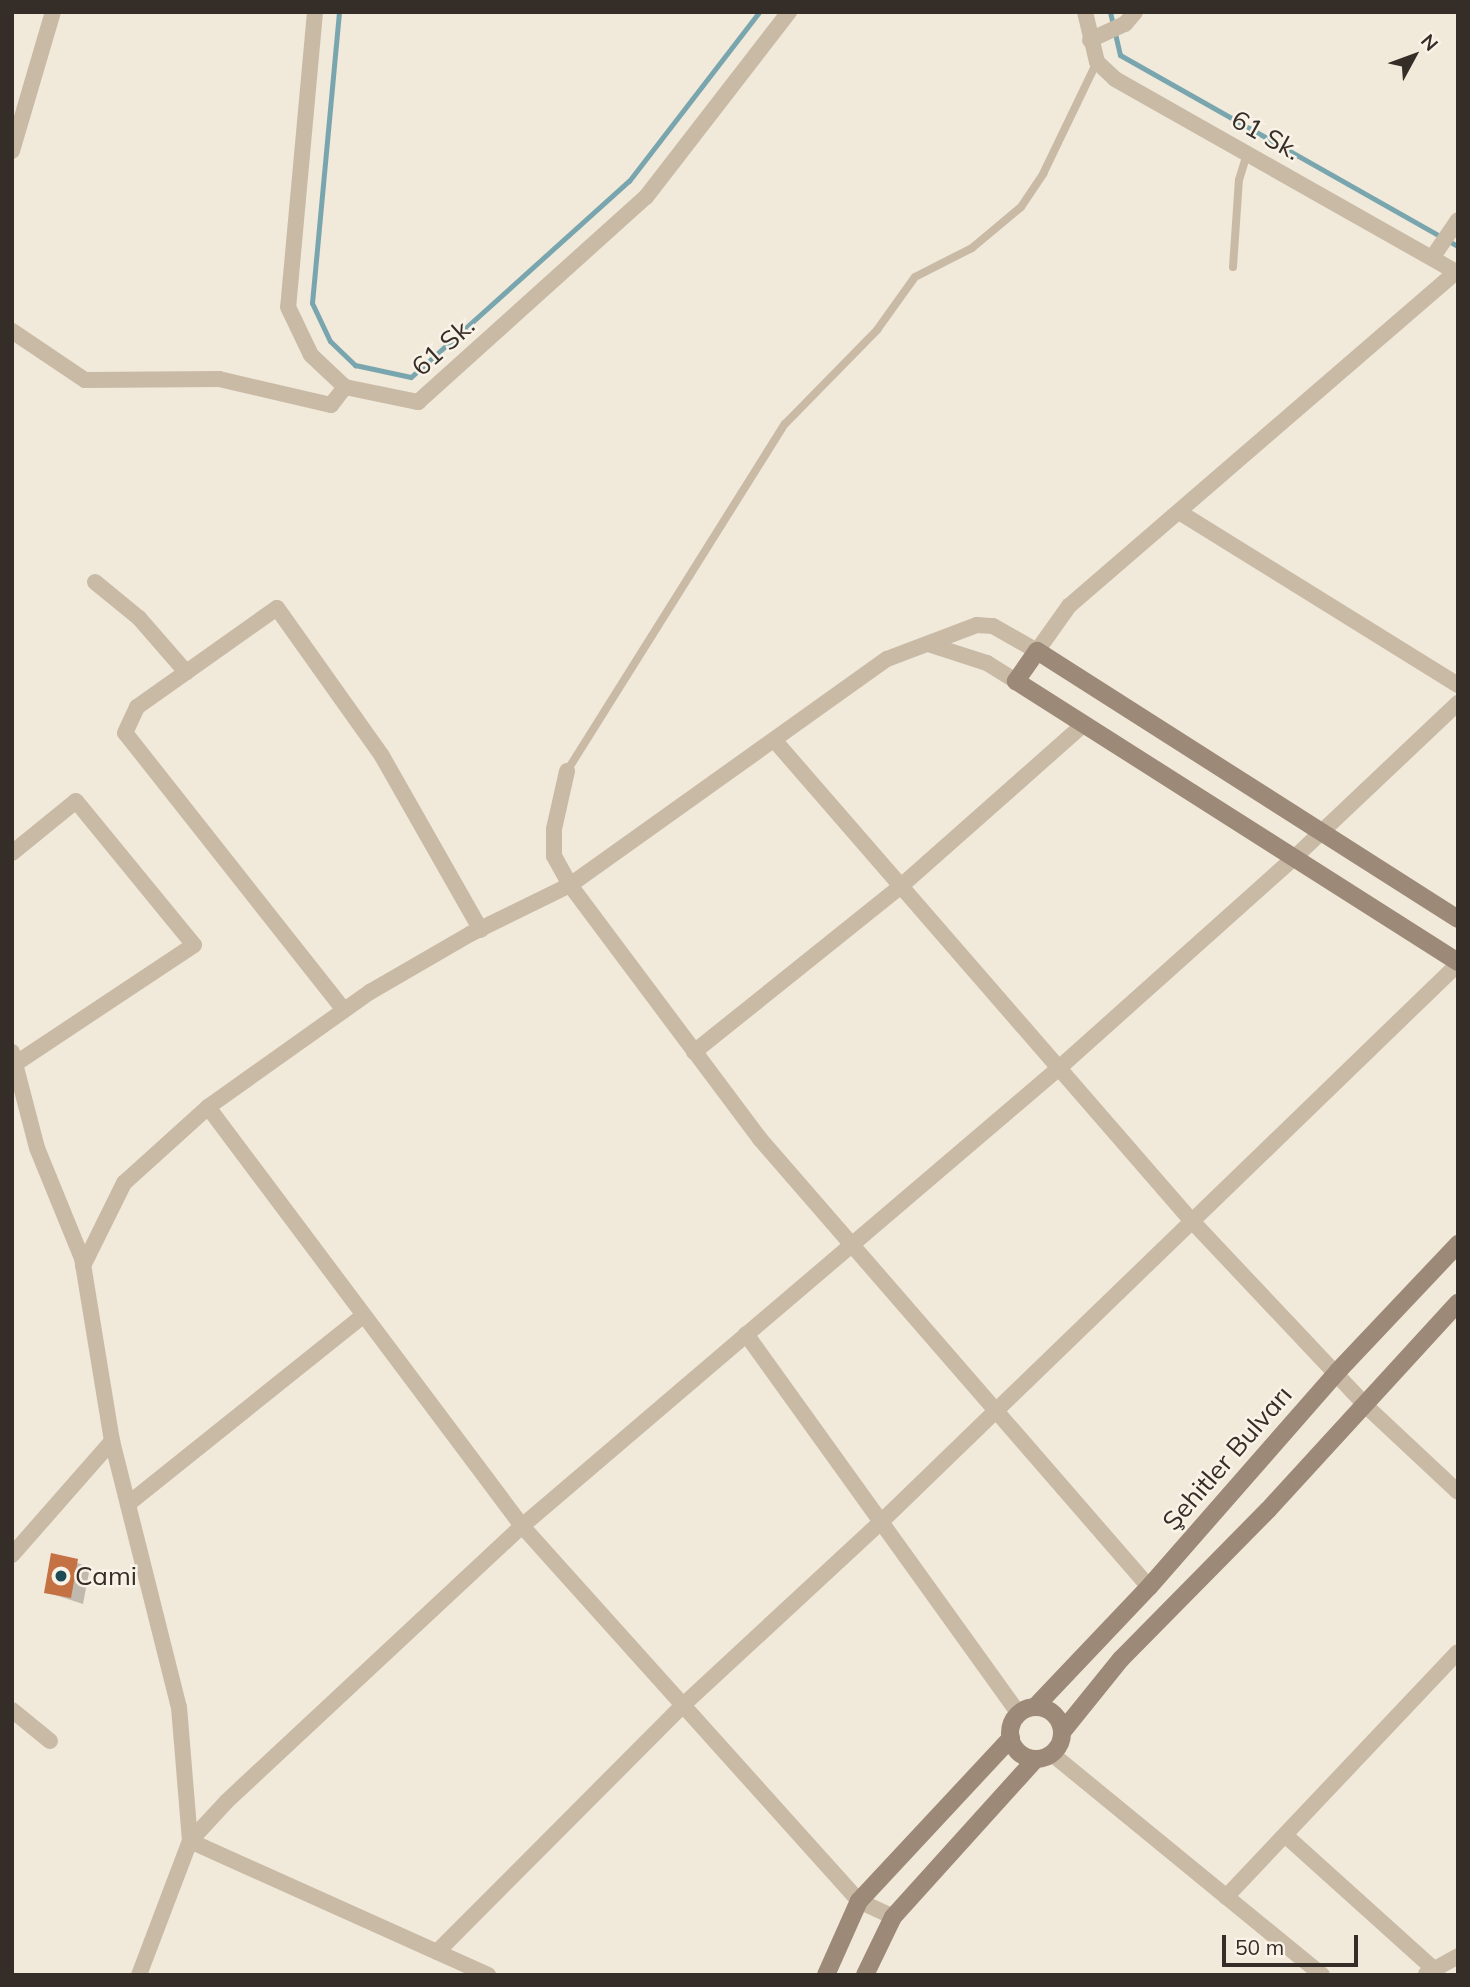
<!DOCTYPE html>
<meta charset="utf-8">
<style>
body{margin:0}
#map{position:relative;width:1470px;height:1987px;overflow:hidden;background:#f1e9da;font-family:Mulish,sans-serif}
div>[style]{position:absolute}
.shadow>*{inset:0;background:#0003}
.stream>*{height:5px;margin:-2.5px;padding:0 2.5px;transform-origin:2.5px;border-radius:2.5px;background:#79a6ae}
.building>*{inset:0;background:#c47144}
.lane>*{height:8px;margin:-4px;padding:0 4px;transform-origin:4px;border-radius:4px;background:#c9baa6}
.street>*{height:16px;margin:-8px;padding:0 8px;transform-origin:8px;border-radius:8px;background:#c9baa6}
.secondary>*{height:18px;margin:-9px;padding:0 9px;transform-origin:9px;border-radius:9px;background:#9c8977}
.secondary>.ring{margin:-9px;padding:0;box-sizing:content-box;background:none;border:18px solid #9c8977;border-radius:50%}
.dots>*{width:19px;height:19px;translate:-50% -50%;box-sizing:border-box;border:4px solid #f9f2e6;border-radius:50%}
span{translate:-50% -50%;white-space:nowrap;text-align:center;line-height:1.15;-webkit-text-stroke:5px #f9f2e6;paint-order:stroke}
.street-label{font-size:26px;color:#352d27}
.poi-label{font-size:26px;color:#352d27}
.left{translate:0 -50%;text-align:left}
.frame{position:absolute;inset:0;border:14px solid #352d27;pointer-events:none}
.north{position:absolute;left:1379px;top:21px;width:70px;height:70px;-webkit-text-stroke:5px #f9f2e6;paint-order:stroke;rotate:49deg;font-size:19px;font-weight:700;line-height:28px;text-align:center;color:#352d27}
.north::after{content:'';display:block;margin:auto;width:24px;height:32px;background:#352d27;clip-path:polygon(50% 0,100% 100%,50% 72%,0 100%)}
.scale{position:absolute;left:1222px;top:1935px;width:136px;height:32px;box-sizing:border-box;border:4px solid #352d27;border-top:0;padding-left:9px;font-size:21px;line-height:24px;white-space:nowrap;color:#352d27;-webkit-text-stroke:5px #f9f2e6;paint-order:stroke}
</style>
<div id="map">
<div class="shadow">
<i style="clip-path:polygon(52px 1555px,90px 1567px,83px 1604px,46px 1592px)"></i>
</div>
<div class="stream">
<i style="left:339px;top:12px;width:292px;rotate:95.3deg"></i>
<i style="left:312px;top:303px;width:42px;rotate:64.7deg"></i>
<i style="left:330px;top:341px;width:35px;rotate:44deg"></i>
<i style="left:355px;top:365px;width:57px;rotate:12.1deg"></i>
<i style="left:411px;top:377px;width:293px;rotate:-42deg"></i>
<i style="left:629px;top:181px;width:213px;rotate:-52.4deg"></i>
<i style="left:1110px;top:12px;width:44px;rotate:76.9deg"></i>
<i style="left:1120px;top:55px;width:388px;rotate:29.5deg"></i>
</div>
<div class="building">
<i style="clip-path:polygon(51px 1553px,78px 1559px,71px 1598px,44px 1593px)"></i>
</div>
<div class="lane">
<i style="left:1233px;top:267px;width:87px;rotate:-86.1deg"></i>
<i style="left:1239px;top:180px;width:28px;rotate:-73deg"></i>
<i style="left:567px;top:771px;width:410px;rotate:-57.9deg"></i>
<i style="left:785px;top:424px;width:132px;rotate:-45.6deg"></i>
<i style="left:877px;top:330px;width:65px;rotate:-54.4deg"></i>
<i style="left:915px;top:277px;width:64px;rotate:-27deg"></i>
<i style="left:972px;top:248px;width:64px;rotate:-39.9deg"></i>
<i style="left:1021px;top:207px;width:40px;rotate:-56deg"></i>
<i style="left:1043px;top:174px;width:124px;rotate:-64.3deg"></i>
</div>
<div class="street">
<i style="left:315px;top:12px;width:296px;rotate:95.2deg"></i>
<i style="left:288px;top:307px;width:53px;rotate:64.4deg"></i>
<i style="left:311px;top:355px;width:47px;rotate:43.3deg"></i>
<i style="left:345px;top:387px;width:75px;rotate:11.6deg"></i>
<i style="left:418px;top:402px;width:307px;rotate:-42deg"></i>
<i style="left:646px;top:197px;width:234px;rotate:-52.3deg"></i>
<i style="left:1085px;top:12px;width:51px;rotate:76.5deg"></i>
<i style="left:1097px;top:62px;width:25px;rotate:43deg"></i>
<i style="left:1115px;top:79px;width:394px;rotate:29.5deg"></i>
<i style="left:1090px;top:40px;width:38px;rotate:-25deg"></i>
<i style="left:1125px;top:24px;width:16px;rotate:-50deg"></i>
<i style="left:12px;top:151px;width:145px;rotate:-73.6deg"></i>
<i style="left:1432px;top:258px;width:46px;rotate:-55.6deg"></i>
<i style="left:12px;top:331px;width:88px;rotate:33.9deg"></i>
<i style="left:85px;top:380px;width:134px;rotate:-0.4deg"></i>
<i style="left:219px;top:379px;width:115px;rotate:13.1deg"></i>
<i style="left:331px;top:405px;width:23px;rotate:-52deg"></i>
<i style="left:1179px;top:512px;width:328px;rotate:31.8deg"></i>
<i style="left:95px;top:582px;width:57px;rotate:39.3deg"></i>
<i style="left:139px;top:618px;width:72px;rotate:49deg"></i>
<i style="left:931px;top:645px;width:59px;rotate:17.8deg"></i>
<i style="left:987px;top:663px;width:34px;rotate:32deg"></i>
<i style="left:775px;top:741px;width:633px;rotate:49.04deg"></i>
<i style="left:1190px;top:1219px;width:255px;rotate:46.7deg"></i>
<i style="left:1365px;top:1405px;width:127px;rotate:43.1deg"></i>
<i style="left:567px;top:771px;width:59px;rotate:102.6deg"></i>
<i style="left:554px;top:829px;width:27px;rotate:90deg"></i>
<i style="left:554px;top:856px;width:33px;rotate:61deg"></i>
<i style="left:570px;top:885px;width:317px;rotate:53.2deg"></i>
<i style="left:760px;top:1139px;width:593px;rotate:49.03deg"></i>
<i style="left:12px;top:853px;width:82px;rotate:-39.1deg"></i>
<i style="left:76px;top:801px;width:186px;rotate:50.7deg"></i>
<i style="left:194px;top:945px;width:215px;rotate:146.4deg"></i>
<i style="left:344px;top:1010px;width:353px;rotate:-128.3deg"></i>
<i style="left:125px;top:733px;width:29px;rotate:-65deg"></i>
<i style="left:137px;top:707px;width:171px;rotate:-35.3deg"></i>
<i style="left:277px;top:608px;width:181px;rotate:54.6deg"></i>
<i style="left:382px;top:756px;width:200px;rotate:60.4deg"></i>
<i style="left:12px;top:1052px;width:99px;rotate:75.4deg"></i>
<i style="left:37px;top:1148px;width:119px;rotate:67.8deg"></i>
<i style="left:82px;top:1258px;width:185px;rotate:80.7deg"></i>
<i style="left:112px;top:1441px;width:274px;rotate:75.9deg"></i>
<i style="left:179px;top:1707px;width:134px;rotate:85.3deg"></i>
<i style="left:694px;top:1052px;width:265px;rotate:-38.7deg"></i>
<i style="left:901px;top:886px;width:244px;rotate:-41.5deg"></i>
<i style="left:208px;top:1107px;width:524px;rotate:53.15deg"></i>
<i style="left:522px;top:1526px;width:504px;rotate:48.06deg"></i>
<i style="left:859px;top:1901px;width:38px;rotate:25deg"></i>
<i style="left:83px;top:1266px;width:93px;rotate:-63.7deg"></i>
<i style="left:124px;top:1183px;width:113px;rotate:-42.1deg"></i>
<i style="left:208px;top:1107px;width:199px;rotate:-35.4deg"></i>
<i style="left:370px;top:992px;width:116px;rotate:-30.1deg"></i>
<i style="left:470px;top:934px;width:111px;rotate:-26.1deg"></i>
<i style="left:570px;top:885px;width:389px;rotate:-35.5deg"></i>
<i style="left:887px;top:659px;width:96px;rotate:-20.7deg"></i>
<i style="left:977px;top:625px;width:16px;rotate:4deg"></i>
<i style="left:993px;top:626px;width:51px;rotate:29.6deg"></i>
<i style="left:1037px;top:651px;width:55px;rotate:-54.6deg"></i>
<i style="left:1069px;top:606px;width:511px;rotate:-40.8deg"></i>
<i style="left:746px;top:1334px;width:468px;rotate:54.3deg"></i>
<i style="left:128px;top:1504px;width:302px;rotate:-38.7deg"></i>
<i style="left:12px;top:1555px;width:152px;rotate:-48.7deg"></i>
<i style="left:12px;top:1710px;width:49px;rotate:39.2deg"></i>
<i style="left:1052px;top:1754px;width:349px;rotate:39.3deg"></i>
<i style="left:1285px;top:1835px;width:200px;rotate:42deg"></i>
<i style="left:190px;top:1841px;width:327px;rotate:24.2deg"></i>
<i style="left:1226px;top:1897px;width:337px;rotate:-46.6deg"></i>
<i style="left:437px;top:1952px;width:346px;rotate:-45.1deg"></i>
<i style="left:681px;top:1707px;width:274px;rotate:-42.8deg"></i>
<i style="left:882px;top:1521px;width:801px;rotate:-44.04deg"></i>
<i style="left:1426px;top:1974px;width:37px;rotate:-29deg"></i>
<i style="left:139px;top:1975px;width:143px;rotate:-69.2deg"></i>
<i style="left:190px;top:1841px;width:54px;rotate:-47.2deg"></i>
<i style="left:227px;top:1801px;width:403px;rotate:-43deg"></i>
<i style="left:522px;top:1526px;width:706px;rotate:-40.46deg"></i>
<i style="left:1059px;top:1068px;width:315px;rotate:-41.8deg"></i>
<i style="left:1294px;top:858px;width:226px;rotate:-43.4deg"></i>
</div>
<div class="secondary">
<i style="left:1458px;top:919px;width:499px;rotate:-147.5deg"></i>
<i style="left:1037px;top:651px;width:37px;rotate:125deg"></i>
<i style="left:1016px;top:681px;width:524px;rotate:32.45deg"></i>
<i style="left:1035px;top:1707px;width:166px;rotate:-46.5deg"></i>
<i style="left:1149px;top:1587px;width:287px;rotate:-48.8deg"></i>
<i style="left:1338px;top:1371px;width:175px;rotate:-46.6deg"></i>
<i class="ring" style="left:1010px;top:1707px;width:34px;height:34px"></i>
<i style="left:1062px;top:1732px;width:94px;rotate:-51.1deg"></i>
<i style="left:1121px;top:1659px;width:209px;rotate:-45.4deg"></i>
<i style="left:1268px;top:1510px;width:281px;rotate:-47.5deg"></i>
<i style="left:826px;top:1975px;width:81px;rotate:-66deg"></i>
<i style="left:859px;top:1901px;width:223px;rotate:-47deg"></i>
<i style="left:865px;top:1975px;width:64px;rotate:-64.2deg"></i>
<i style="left:893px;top:1917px;width:213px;rotate:-47.9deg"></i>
</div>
<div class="dots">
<i style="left:61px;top:1576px;background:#1d4c56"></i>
</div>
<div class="street-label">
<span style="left:1266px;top:135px;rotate:29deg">61 Sk.</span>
<span style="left:443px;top:346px;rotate:-42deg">61 Sk.</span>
<span style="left:1227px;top:1458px;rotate:-49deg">Şehitler Bulvarı</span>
</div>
<div class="poi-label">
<span class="left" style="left:75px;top:1576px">Cami</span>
</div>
<div class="frame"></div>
<div class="north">N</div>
<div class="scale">50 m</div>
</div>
